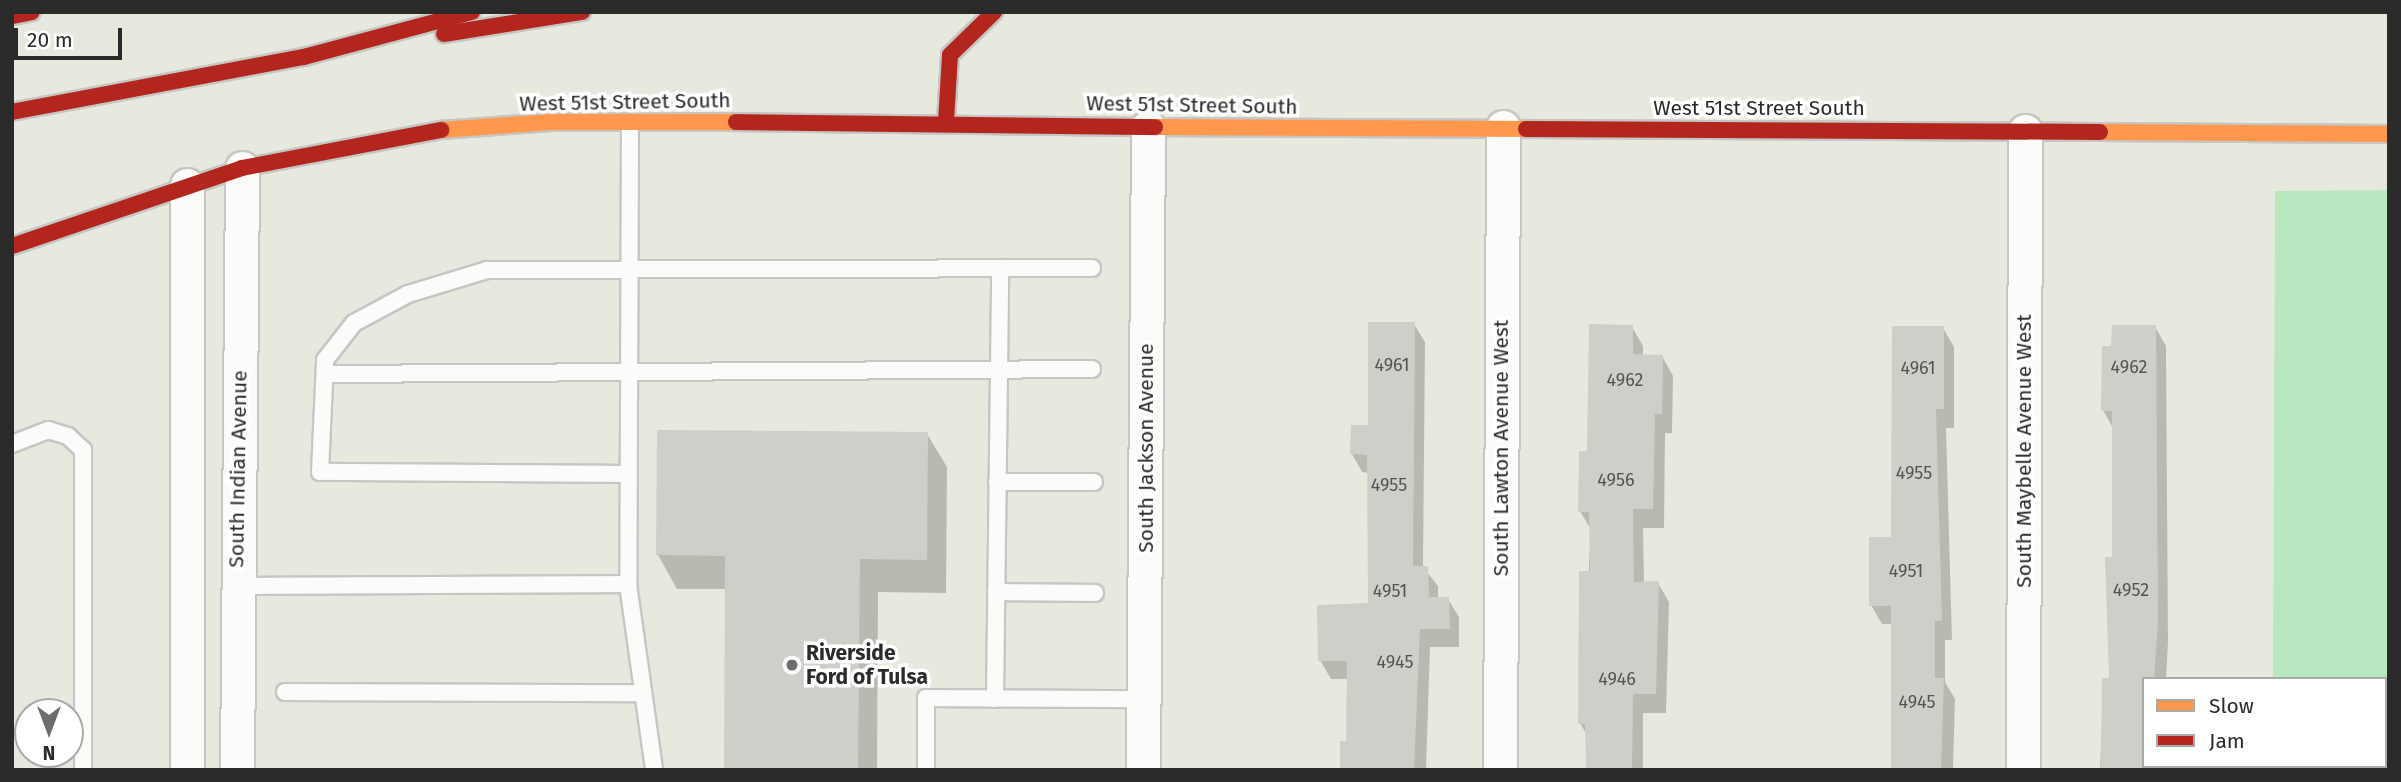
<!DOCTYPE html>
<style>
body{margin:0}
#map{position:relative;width:2401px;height:782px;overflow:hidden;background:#e7e9df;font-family:"Fira Sans",sans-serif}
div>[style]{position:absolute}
.green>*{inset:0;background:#b9e8c0}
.shadow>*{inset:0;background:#0003}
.building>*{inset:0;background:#cdcfc8}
.roads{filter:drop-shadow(2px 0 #c6c6c5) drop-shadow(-2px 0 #c6c6c5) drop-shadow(0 2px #c6c6c5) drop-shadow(0 -2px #c6c6c5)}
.lane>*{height:16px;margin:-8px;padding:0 8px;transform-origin:8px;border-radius:8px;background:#fbfcfa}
.street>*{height:33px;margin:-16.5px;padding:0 16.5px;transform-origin:16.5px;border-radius:16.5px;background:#fbfcfa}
.slow>*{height:16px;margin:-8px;padding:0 8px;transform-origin:8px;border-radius:8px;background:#ff974d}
.jam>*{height:16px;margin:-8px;padding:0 8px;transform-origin:8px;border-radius:8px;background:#b3261e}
.dots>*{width:19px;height:19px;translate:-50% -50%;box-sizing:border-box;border:4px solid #fff;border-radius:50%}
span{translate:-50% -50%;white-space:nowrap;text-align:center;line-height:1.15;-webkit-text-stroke:7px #fff;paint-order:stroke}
.number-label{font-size:18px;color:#545553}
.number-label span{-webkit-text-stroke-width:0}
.street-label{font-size:21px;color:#2a2a2a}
.poi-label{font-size:21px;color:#2a2a2a;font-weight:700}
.left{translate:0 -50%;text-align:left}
.frame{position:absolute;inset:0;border:14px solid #2a2a2a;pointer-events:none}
.legend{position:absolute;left:2142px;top:677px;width:245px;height:91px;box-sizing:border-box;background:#fff;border:2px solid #aaa;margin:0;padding:9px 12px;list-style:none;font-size:21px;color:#2a2a2a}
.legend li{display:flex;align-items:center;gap:14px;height:35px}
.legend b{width:35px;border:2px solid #aaa}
.north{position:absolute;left:14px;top:698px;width:70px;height:70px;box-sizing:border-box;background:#fff;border:2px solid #aaa;border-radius:50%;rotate:180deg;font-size:19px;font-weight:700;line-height:28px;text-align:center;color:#2a2a2a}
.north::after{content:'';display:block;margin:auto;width:24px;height:32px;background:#6c6d69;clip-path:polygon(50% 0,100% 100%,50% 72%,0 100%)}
.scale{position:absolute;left:14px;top:28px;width:108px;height:32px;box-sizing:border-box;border:4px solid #2a2a2a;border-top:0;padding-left:9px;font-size:21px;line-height:24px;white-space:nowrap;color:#2a2a2a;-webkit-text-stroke:5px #fff;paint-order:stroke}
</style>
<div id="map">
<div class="green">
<i style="clip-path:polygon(2389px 190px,2389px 770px,2272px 770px,2385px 766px,2385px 679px,2273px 679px,2275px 191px)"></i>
</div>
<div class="shadow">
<i style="clip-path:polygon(1414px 324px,1425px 342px,1423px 567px,1438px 586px,1438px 599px,1448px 599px,1459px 617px,1459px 647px,1430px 647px,1426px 770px,1342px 770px,1348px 743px,1349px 679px,1331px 679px,1320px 660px,1370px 605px,1369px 473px,1362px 472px,1352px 454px,1370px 427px)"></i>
<i style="clip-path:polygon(1632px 327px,1643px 346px,1643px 356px,1662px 356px,1673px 376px,1672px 433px,1665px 433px,1664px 528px,1643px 528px,1644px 584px,1658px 583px,1669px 602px,1666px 713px,1643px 713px,1643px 770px,1587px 770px,1587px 735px,1580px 723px,1591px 530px,1580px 511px,1589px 453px)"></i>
<i style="clip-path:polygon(2155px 327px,2166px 346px,2168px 642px,2166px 679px,2144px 679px,2144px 766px,2162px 770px,2100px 770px,2104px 680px,2111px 680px,2114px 559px,2114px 430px,2103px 410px,2113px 348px)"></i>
<i style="clip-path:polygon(1943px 328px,1954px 347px,1954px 428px,1946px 428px,1952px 640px,1945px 640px,1945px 682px,1955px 699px,1953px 770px,1893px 770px,1893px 624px,1882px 624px,1871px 605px,1893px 539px)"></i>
<i style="clip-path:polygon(927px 434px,947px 467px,946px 593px,878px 592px,877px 770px,725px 770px,726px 589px,677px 589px,658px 555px)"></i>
</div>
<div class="building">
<i style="clip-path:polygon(1368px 322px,1415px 322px,1413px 566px,1428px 566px,1429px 597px,1449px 597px,1450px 629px,1420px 629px,1414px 770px,1340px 770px,1340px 741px,1346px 741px,1347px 661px,1318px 661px,1317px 605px,1368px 603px,1367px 455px,1350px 454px,1351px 425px,1368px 425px)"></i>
<i style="clip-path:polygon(1589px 324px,1633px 325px,1633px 354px,1663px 355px,1662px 414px,1655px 414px,1653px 509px,1633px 509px,1634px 582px,1659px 581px,1656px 694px,1633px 694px,1632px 770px,1586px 770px,1585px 724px,1578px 724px,1579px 571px,1590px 571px,1589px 512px,1578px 512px,1579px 451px,1587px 451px)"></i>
<i style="clip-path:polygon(2112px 325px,2156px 325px,2158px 622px,2154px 679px,2144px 679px,2144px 770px,2101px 770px,2102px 678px,2109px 678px,2105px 557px,2112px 557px,2112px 411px,2101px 411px,2102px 346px,2111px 346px)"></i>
<i style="clip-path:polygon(1892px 326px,1944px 326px,1944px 409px,1936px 409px,1942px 621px,1935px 621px,1935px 678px,1944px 678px,1941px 770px,1891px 770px,1891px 606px,1869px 606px,1869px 537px,1891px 537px)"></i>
<i style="clip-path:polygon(657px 430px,928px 432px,927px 560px,860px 559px,858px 770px,724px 770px,725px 556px,656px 555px)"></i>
</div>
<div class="roads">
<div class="lane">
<i style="left:630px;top:122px;width:462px;rotate:90.2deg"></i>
<i style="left:628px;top:584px;width:188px;rotate:82deg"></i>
<i style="left:325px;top:374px;width:767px;rotate:-0.37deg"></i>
<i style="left:12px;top:444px;width:39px;rotate:-21deg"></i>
<i style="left:48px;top:430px;width:21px;rotate:17deg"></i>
<i style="left:68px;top:436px;width:21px;rotate:43deg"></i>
<i style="left:83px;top:450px;width:320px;rotate:90deg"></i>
<i style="left:627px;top:474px;width:307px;rotate:-179.6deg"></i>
<i style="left:320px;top:472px;width:112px;rotate:-87.4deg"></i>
<i style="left:325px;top:360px;width:47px;rotate:-51.9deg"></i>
<i style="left:354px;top:323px;width:61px;rotate:-28.2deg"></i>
<i style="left:408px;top:294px;width:83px;rotate:-16.9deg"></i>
<i style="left:487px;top:270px;width:605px;rotate:-0.19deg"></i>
<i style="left:997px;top:482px;width:97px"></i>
<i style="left:237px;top:586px;width:391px;rotate:-0.3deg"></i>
<i style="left:996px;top:592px;width:99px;rotate:0.6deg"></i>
<i style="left:285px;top:692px;width:355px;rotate:0.2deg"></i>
<i style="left:995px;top:699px;width:431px;rotate:-89.3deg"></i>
<i style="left:926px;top:770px;width:72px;rotate:-90deg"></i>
<i style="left:926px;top:698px;width:218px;rotate:0.3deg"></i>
</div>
<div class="street">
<i style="left:187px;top:185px;width:585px;rotate:90deg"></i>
<i style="left:237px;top:770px;width:602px;rotate:-89.52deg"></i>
<i style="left:1143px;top:770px;width:643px;rotate:-89.55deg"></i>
<i style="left:1500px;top:770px;width:643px;rotate:-89.73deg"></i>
<i style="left:2023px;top:770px;width:639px;rotate:-89.82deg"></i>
</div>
<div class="slow">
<i style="left:1155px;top:127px;width:371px;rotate:0.3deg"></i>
<i style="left:441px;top:130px;width:110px;rotate:-4.2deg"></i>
<i style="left:551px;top:122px;width:185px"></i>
<i style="left:2100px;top:132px;width:289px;rotate:0.4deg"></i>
</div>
<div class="jam">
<i style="left:12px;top:16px;width:20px;rotate:-11deg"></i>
<i style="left:444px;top:34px;width:140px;rotate:-9.1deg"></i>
<i style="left:12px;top:112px;width:297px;rotate:-10.7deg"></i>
<i style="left:304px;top:57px;width:174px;rotate:-15deg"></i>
<i style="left:946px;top:121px;width:66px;rotate:-86.5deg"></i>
<i style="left:950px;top:55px;width:62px;rotate:-44.3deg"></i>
<i style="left:736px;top:122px;width:419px;rotate:0.7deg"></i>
<i style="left:1526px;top:129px;width:574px;rotate:0.3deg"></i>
<i style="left:12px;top:246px;width:243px;rotate:-18.7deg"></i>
<i style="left:242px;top:168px;width:203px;rotate:-10.8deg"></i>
</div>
</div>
<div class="dots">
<i style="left:792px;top:665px;background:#6c6d69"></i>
</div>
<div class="number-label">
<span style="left:1392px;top:365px">4961</span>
<span style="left:2129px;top:367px">4962</span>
<span style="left:1918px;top:368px">4961</span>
<span style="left:1625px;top:380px">4962</span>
<span style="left:1914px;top:473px">4955</span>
<span style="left:1616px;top:480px">4956</span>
<span style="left:1389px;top:485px">4955</span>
<span style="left:1906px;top:571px">4951</span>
<span style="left:2131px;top:590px">4952</span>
<span style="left:1390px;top:591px">4951</span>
<span style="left:1395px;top:662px">4945</span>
<span style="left:1617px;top:679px">4946</span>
<span style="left:1917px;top:702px">4945</span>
</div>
<div class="street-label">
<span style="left:625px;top:102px;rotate:-1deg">West 51st Street South</span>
<span style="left:1192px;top:105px;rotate:1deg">West 51st Street South</span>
<span style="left:1759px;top:108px">West 51st Street South</span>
<span style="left:1146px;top:448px;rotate:-90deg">South Jackson Avenue</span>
<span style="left:1501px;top:448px;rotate:-90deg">South Lawton Avenue West</span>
<span style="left:2024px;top:451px;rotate:-90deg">South Maybelle Avenue West</span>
<span style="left:238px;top:469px;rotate:-89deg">South Indian Avenue</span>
</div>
<div class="poi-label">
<span class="left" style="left:806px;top:665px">Riverside<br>Ford of Tulsa</span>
</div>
<div class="frame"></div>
<ul class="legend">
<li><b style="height:9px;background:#ff974d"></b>Slow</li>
<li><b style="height:9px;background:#b3261e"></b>Jam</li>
</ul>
<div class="north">N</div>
<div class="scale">20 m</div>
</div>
